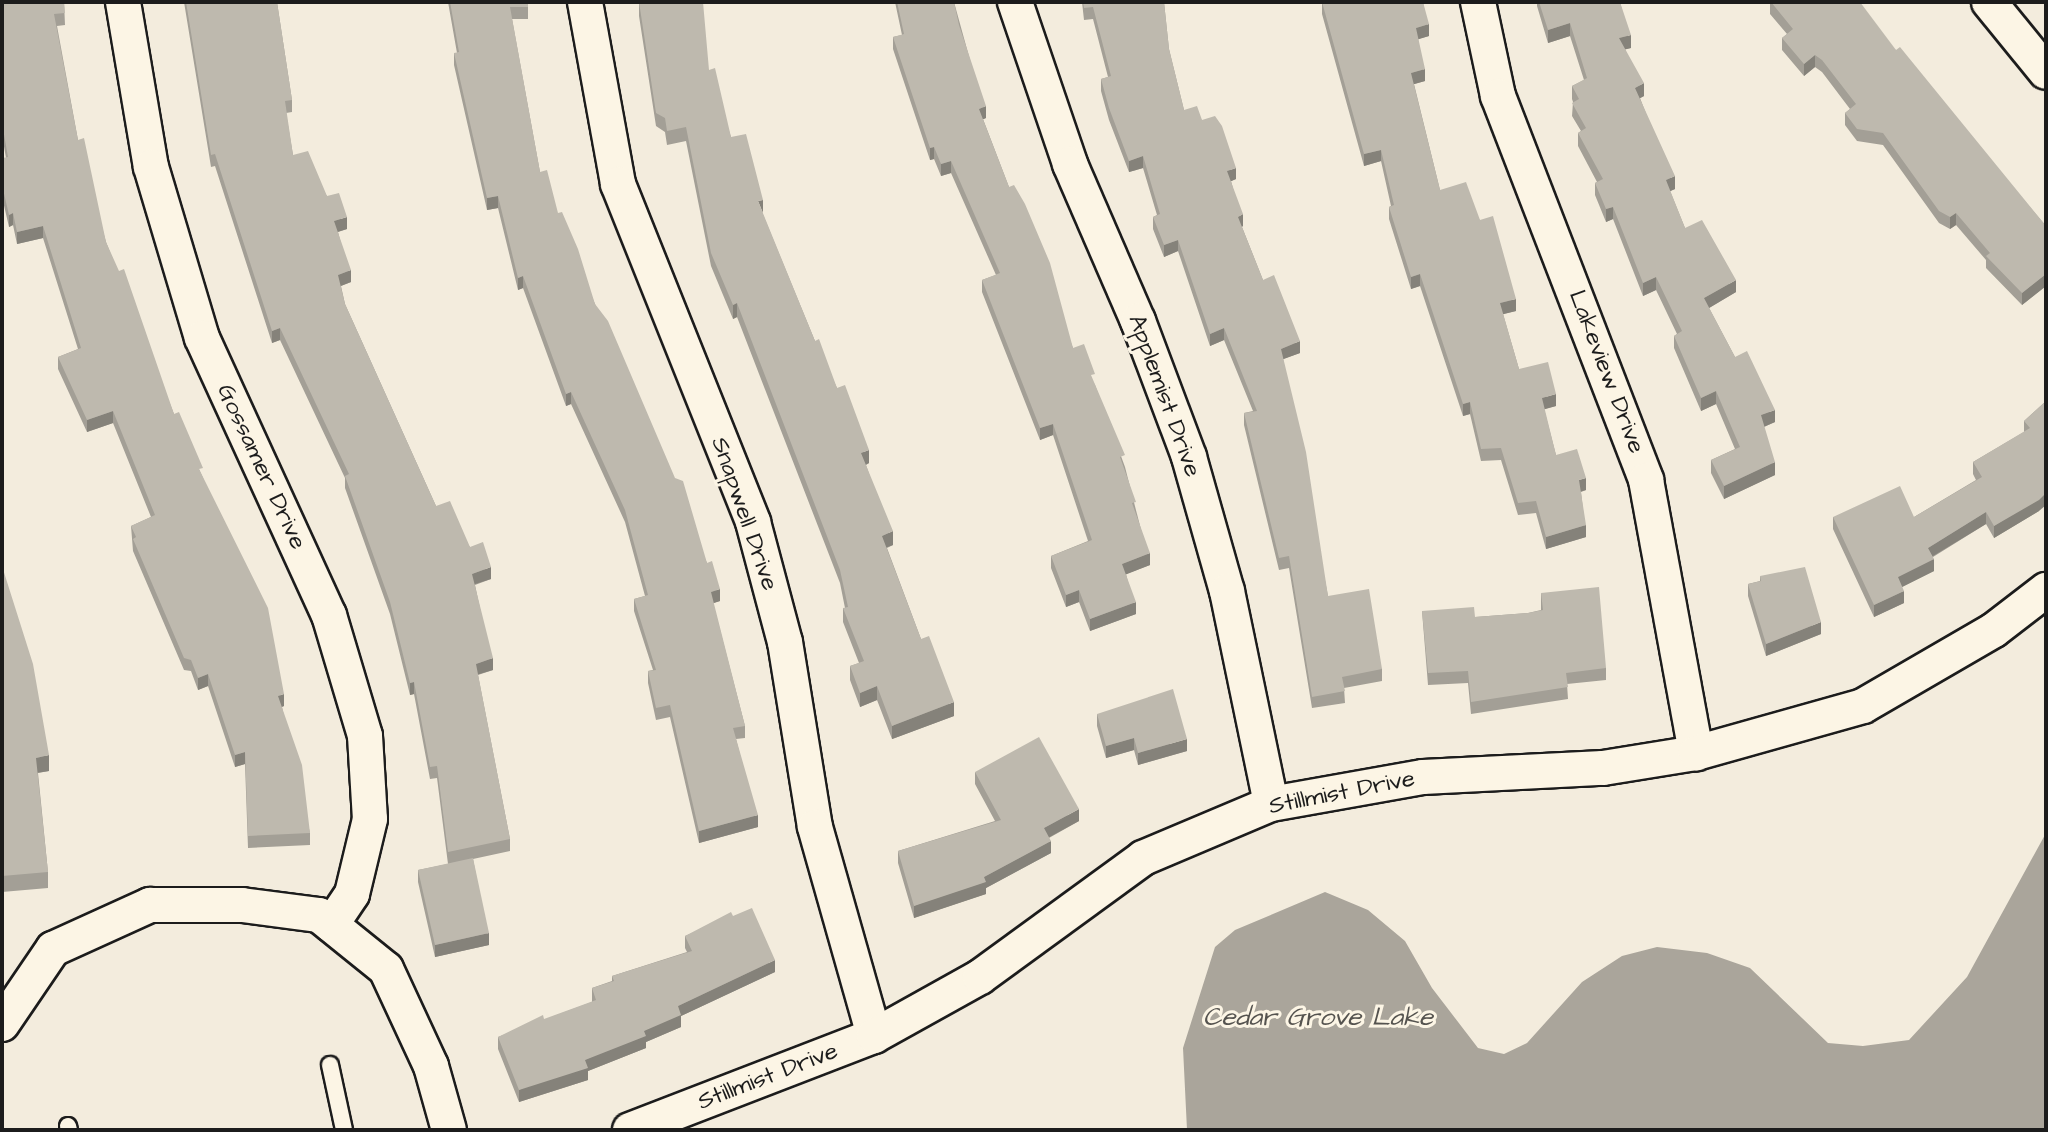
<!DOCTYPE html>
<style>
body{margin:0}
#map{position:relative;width:2048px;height:1132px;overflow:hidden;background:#f3ecdd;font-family:"Architects Daughter",sans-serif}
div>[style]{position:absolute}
.water>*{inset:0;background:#aaa59b}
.roads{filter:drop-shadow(2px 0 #1c1c1c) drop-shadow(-2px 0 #1c1c1c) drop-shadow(0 2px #1c1c1c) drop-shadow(0 -2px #1c1c1c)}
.lane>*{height:16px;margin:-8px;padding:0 8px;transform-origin:8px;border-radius:8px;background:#fcf5e5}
.street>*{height:34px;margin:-17px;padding:0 17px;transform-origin:17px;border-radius:17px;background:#fcf5e5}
.wall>*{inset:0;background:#a39f96}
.shaded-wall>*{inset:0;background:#85827a}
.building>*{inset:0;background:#beb9ae}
span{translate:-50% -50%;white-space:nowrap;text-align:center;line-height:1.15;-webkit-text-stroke:6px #fcf5e5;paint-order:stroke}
.street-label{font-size:24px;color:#1c1c1c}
.water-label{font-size:26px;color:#55534f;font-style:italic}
.frame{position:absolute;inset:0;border:4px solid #1c1c1c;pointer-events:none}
</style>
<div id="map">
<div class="water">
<i style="clip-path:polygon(2046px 833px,2046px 1130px,1187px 1130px,1183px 1048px,1215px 947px,1235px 930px,1325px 892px,1368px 910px,1405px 941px,1432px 988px,1478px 1048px,1504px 1054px,1527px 1043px,1582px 982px,1622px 956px,1657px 947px,1707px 953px,1750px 968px,1828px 1043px,1863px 1046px,1909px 1040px,1967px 977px)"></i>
</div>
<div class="roads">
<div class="lane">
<i style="left:330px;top:1065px;width:66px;rotate:77.8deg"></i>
<i style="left:68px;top:1126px;width:4px;rotate:76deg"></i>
</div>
<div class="street">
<i style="left:123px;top:2px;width:167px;rotate:80.4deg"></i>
<i style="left:151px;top:167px;width:178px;rotate:73.4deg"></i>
<i style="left:202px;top:338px;width:305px;rotate:65.4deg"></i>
<i style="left:329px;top:615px;width:126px;rotate:73.4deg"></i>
<i style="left:365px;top:736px;width:83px;rotate:86.6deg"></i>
<i style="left:370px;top:819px;width:77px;rotate:103.5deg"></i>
<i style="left:352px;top:894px;width:37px;rotate:124deg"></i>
<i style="left:585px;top:2px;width:185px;rotate:79.7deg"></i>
<i style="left:618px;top:184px;width:364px;rotate:68.2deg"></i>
<i style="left:753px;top:522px;width:124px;rotate:75.1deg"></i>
<i style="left:785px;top:642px;width:187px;rotate:80.8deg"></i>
<i style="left:815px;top:827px;width:217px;rotate:74.2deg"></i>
<i style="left:1015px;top:2px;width:171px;rotate:71.2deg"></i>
<i style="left:1070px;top:164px;width:171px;rotate:66.6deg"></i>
<i style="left:1138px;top:321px;width:145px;rotate:69.4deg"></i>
<i style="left:1189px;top:457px;width:139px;rotate:74.2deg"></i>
<i style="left:1227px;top:591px;width:217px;rotate:78.3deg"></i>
<i style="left:1478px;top:2px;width:96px;rotate:78deg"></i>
<i style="left:1498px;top:96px;width:412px;rotate:68.9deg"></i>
<i style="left:1646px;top:480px;width:278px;rotate:79.6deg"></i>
<i style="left:1989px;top:2px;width:90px;rotate:50.8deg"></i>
<i style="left:2px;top:1024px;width:91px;rotate:-55.8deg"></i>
<i style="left:53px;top:949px;width:107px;rotate:-24.4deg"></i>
<i style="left:150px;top:905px;width:92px"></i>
<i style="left:242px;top:905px;width:78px;rotate:7.4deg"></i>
<i style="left:319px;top:915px;width:86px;rotate:38.9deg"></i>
<i style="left:386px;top:969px;width:107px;rotate:65.1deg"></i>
<i style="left:431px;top:1066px;width:66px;rotate:74.3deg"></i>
<i style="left:630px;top:1130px;width:261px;rotate:-21.1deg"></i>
<i style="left:874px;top:1036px;width:121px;rotate:-29.1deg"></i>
<i style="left:980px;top:977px;width:202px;rotate:-36.1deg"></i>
<i style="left:1143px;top:858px;width:139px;rotate:-22.9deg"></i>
<i style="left:1271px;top:804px;width:154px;rotate:-10.1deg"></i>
<i style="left:1423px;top:777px;width:180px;rotate:-2.9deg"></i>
<i style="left:1603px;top:768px;width:94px;rotate:-9.2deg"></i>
<i style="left:1696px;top:753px;width:173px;rotate:-15.7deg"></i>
<i style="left:1863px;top:706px;width:151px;rotate:-30.1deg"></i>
<i style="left:1994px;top:630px;width:66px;rotate:-37.6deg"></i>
</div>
</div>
<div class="wall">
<i style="clip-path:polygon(2px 2px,64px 2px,65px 25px,57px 26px,78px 140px,106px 242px,174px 414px,203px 478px,284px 706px,282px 707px,310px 833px,310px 845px,248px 848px,245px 764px,235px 767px,208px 686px,198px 690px,191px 671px,184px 670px,133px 551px,131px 526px,151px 517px,113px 423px,87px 432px,58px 369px,58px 357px,78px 349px,43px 238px,17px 244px,13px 225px,9px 227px,2px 197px,2px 158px,6px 158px,2px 135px)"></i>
<i style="clip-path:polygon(184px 2px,277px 2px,292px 100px,292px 112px,286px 113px,293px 155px,327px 196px,347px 229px,338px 232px,351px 282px,341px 286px,345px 304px,436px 506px,470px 547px,491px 579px,475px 585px,493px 670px,478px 675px,510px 839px,510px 851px,473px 859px,489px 945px,435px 957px,418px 882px,418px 870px,448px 864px,437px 778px,430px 779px,414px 694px,410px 695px,390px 614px,345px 488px,345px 478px,280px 340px,272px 343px,215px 166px,211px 167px)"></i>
<i style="clip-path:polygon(448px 2px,528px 2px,528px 19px,512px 19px,540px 172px,595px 304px,707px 563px,720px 601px,713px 603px,745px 726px,745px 738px,736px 739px,758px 827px,699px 843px,670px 717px,656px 720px,648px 683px,648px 671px,653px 670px,634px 611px,634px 599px,645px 596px,625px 522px,571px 404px,566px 406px,523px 288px,518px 290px,498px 208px,487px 210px,454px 65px,454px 53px,457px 53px)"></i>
<i style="clip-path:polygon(639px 2px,709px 70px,731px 137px,815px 341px,837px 388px,869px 463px,866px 465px,893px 545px,887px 548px,921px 639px,954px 716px,892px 739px,877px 700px,860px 707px,850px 680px,850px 666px,859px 663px,843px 622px,843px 608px,845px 608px,840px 583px,737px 317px,733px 319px,711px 266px,686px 141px,667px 145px,665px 132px,656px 126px,639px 16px)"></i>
<i style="clip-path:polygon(895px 2px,954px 2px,986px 118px,983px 119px,1009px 187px,1073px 348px,1095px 385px,1125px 467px,1150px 565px,1126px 574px,1136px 614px,1090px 631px,1079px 602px,1066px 607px,1051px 568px,1051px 556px,1088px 541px,1053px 435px,1040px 440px,982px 292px,982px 280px,996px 275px,951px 173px,941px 176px,934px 159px,930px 160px,893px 49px,893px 37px,902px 35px)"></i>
<i style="clip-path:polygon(1082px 2px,1164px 2px,1169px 49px,1184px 110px,1202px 120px,1236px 179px,1231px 181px,1243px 226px,1242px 227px,1263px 280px,1300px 353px,1283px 359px,1328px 596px,1382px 669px,1382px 681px,1344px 688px,1345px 703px,1312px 708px,1289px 568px,1279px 570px,1244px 425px,1244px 413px,1253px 411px,1224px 340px,1210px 346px,1178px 251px,1164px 257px,1153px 229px,1153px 217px,1157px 215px,1143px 168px,1129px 172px,1109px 120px,1101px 91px,1101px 79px,1108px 77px,1093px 19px,1084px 20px)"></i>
<i style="clip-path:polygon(1322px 2px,1423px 2px,1429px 36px,1418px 39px,1425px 81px,1414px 84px,1440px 190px,1480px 220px,1516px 311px,1503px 314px,1519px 369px,1556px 406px,1544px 409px,1556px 455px,1586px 490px,1581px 492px,1586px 537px,1546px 549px,1536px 513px,1518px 515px,1501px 460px,1481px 461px,1470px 414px,1463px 416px,1420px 286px,1411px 289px,1389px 219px,1389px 207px,1391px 206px,1381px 161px,1364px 166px,1322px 14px)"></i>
<i style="clip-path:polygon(1537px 2px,1620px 2px,1631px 48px,1625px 49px,1644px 96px,1640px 98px,1675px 189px,1670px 191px,1685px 228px,1736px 292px,1709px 308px,1735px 357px,1775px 422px,1764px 427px,1775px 475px,1724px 499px,1711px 473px,1711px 460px,1735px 449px,1716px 404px,1701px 411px,1674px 348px,1674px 336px,1677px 334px,1656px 290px,1643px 296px,1613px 219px,1606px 222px,1595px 195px,1595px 183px,1597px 182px,1578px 146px,1578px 133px,1581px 131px,1572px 116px,1573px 102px,1572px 99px,1572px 86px,1584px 80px,1570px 36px,1548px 43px,1537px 6px)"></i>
<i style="clip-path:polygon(1770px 2px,1896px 50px,2046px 226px,2046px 286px,2022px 305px,1986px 268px,1986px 260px,1956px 225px,1950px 229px,1939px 223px,1883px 145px,1857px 141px,1845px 125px,1845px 113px,1850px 109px,1822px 72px,1815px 67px,1804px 76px,1782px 50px,1782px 38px,1787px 34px,1770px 14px)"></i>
<i style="clip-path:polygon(2046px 401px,2039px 511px,1994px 538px,1986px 524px,1933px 557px,1934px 571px,1902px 587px,1904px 603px,1874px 617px,1833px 529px,1833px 517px,1914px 517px,1976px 480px,1973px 474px,1973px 462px,2024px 432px,2024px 421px)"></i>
<i style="clip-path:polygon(2px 566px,49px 771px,38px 773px,48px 872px,48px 888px,2px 892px)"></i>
<i style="clip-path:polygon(1760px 576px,1821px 634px,1766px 656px,1748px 596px,1748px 584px,1760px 581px)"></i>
<i style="clip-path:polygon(1541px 593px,1606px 668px,1606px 680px,1567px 684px,1568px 699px,1471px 714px,1468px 683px,1428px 685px,1422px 611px,1475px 617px,1528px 613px,1541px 610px)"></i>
<i style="clip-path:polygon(1097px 714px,1187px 751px,1138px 765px,1134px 750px,1106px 758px,1097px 726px)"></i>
<i style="clip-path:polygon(975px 772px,1079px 821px,1049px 838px,1051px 853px,986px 888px,986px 894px,914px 918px,898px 863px,898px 851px,995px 821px,975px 784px)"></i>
<i style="clip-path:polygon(733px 916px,775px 972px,681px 1016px,681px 1027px,646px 1042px,646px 1048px,588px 1071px,588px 1080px,519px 1102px,498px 1049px,498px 1037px,592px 1002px,592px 988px,612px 981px,612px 976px,687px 952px,685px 948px,685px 936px)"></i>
</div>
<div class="shaded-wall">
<i style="clip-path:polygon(1570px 23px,1570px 36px,1548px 43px,1548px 30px)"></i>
<i style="clip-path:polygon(1429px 24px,1429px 36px,1416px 40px,1416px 28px)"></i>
<i style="clip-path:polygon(1631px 35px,1631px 48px,1619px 51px,1619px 38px)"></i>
<i style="clip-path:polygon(1815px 55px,1815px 67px,1804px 76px,1804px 64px)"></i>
<i style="clip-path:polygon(1425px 69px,1425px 81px,1411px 85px,1411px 73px)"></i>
<i style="clip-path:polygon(1644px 83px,1644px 96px,1635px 101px,1635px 88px)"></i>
<i style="clip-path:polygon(986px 106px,986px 118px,979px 121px,979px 109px)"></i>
<i style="clip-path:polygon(934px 147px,934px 159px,930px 160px,930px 148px)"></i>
<i style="clip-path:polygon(1381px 150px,1381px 161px,1364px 166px,1364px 154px)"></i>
<i style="clip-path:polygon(1143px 156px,1143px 168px,1129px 172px,1129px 161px)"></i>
<i style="clip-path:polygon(951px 161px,951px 173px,941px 176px,941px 164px)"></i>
<i style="clip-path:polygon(1236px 168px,1236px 179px,1227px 183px,1227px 171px)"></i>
<i style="clip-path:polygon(1675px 176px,1675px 189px,1666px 193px,1666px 180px)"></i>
<i style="clip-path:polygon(498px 196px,498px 208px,487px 210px,487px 198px)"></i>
<i style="clip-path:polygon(763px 200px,763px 213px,758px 201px)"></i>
<i style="clip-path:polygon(1613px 207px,1613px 219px,1606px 222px,1606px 209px)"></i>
<i style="clip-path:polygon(13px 213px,13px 225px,9px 227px,9px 215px)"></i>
<i style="clip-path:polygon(1956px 213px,1956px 225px,1950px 229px,1950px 217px)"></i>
<i style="clip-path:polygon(1243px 214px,1243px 226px,1238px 228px,1238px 217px)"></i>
<i style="clip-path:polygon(347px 217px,347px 229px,334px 233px,334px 221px)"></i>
<i style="clip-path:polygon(43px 226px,43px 238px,17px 244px,17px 232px)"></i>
<i style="clip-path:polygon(1178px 240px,1178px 251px,1164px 257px,1164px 245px)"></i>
<i style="clip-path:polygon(351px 270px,351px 282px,338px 287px,338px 275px)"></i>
<i style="clip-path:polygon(1420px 274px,1420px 286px,1411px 289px,1411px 277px)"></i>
<i style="clip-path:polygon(2046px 274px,2046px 286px,2022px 305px,2022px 293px)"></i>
<i style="clip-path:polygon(523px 276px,523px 288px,518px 290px,518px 278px)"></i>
<i style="clip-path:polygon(1656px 277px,1656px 290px,1643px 296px,1643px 283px)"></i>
<i style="clip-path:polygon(1736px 280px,1736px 292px,1704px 311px,1704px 298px)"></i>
<i style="clip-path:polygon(1516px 299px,1516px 311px,1500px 315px,1500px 303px)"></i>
<i style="clip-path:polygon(737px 303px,737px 317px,733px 319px,733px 305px)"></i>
<i style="clip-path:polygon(280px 328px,280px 340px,272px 343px,272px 331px)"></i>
<i style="clip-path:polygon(1224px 328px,1224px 340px,1210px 346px,1210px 334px)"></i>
<i style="clip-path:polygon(1300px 341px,1300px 353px,1281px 360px,1281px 349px)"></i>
<i style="clip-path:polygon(1716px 391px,1716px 404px,1701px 411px,1701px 398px)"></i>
<i style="clip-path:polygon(571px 392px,571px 404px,566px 406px,566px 394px)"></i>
<i style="clip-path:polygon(1556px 394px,1556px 406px,1542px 410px,1542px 398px)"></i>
<i style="clip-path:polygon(1470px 402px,1470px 414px,1463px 416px,1463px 404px)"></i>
<i style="clip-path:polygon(1775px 410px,1775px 422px,1761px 428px,1761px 415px)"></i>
<i style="clip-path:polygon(113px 411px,113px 423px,87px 432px,87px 420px)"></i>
<i style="clip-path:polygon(1053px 424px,1053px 435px,1040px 440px,1040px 428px)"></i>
<i style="clip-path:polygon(869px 450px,869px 463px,861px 467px,861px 453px)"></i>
<i style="clip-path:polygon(1775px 462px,1775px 475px,1724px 499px,1724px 486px)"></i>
<i style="clip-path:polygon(1586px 478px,1586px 490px,1579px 492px,1579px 480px)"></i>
<i style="clip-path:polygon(2046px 493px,2046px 505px,2039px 511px,1994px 538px,1994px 526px)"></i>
<i style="clip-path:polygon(1986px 512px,1986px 524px,1928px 559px,1928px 548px)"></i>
<i style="clip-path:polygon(1586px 525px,1586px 537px,1546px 549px,1546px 537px)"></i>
<i style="clip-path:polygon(893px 531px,893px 545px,882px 549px,882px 536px)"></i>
<i style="clip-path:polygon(1150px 553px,1150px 565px,1122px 576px,1122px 564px)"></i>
<i style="clip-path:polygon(1934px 559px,1934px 571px,1898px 589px,1898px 577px)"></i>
<i style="clip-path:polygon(491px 567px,491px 579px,472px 585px,472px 574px)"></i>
<i style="clip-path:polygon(720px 589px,720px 601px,711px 604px,711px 592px)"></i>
<i style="clip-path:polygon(1079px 590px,1079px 602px,1066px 607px,1066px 595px)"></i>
<i style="clip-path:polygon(1904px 591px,1904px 603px,1874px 617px,1874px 605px)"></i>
<i style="clip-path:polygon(1136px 602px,1136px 614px,1090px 631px,1090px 619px)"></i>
<i style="clip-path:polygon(1821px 622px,1821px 634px,1766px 656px,1766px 644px)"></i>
<i style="clip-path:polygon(493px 658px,493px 670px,476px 675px,476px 664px)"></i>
<i style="clip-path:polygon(208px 674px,208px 686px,198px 690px,198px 678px)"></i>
<i style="clip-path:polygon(414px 682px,414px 694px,410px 695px,410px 683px)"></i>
<i style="clip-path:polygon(877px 686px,877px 700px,860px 707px,860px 693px)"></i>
<i style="clip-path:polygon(284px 694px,284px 706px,278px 708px,278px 696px)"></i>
<i style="clip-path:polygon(954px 702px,954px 716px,892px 739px,892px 726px)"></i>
<i style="clip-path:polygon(1134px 738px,1134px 750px,1106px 758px,1106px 746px)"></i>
<i style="clip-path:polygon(1187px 739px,1187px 751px,1138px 765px,1138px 753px)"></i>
<i style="clip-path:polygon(245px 752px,245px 764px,235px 767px,235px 755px)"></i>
<i style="clip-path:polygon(49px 755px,49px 771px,36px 773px,36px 758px)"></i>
<i style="clip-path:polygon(1079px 809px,1079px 821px,1044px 840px,1044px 828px)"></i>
<i style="clip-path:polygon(758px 815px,758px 827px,699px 843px,699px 831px)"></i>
<i style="clip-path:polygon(1051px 841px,1051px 853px,986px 888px,986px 894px,914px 918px,914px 906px,984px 877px)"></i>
<i style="clip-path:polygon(489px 933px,489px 945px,435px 957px,435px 945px)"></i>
<i style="clip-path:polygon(775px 960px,775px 972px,681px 1016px,681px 1027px,646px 1042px,646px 1048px,588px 1071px,588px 1080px,519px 1102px,519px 1090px,585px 1060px,644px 1031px,678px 1006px)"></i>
</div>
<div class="building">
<i style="clip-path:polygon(2px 2px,64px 2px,65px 13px,54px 14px,78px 140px,84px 138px,106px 242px,119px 271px,124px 269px,174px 414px,179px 412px,203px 468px,199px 469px,268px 608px,284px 694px,278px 696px,302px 765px,310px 833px,248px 836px,245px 752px,235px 755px,208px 674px,198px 678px,191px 660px,184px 658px,133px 539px,136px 537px,131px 526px,155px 515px,113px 411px,87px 420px,58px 357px,81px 348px,43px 226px,17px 232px,13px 213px,9px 215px,2px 185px,2px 158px,8px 157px,2px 123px)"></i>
<i style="clip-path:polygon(186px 2px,277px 2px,292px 100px,285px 101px,293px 155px,308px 151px,327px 196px,339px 193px,347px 217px,334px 221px,351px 270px,338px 275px,345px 304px,436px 506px,450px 501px,470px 547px,483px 542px,491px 567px,472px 574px,493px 658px,476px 664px,510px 839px,448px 852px,437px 766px,430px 767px,414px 682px,410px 683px,390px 602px,345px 476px,349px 474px,280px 328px,272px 331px,215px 154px,211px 155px)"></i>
<i style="clip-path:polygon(450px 2px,528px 2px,528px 7px,510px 7px,540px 172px,547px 170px,558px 213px,562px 212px,578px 249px,595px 304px,608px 321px,675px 478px,683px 481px,707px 563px,712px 561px,720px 589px,711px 592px,745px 726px,733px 728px,758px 815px,699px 831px,670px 705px,656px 708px,648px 671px,656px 670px,634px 599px,648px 595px,625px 510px,571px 392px,566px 394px,523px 276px,518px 278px,498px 196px,487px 198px,454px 53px,459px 52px)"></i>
<i style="clip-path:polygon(639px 2px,703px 2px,709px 70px,715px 68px,731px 137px,746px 134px,763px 200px,758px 201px,815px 341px,819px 339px,837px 388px,845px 385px,869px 450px,861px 453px,893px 531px,882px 536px,921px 639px,929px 636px,954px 702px,892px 726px,877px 686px,860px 693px,850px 666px,864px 661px,843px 608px,848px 607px,840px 570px,737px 303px,733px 305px,711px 253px,686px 127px,667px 131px,665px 118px,656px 113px)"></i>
<i style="clip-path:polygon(897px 2px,954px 2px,959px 25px,986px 106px,979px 109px,1009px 187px,1014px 185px,1025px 204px,1050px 263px,1073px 348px,1084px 344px,1095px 374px,1091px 375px,1125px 455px,1120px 457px,1136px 502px,1132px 503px,1150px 553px,1122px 564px,1136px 602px,1090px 619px,1079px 590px,1066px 595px,1051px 556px,1092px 540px,1053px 424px,1040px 428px,982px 280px,1000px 273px,951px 161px,941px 164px,934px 147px,930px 148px,893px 37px,904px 34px)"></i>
<i style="clip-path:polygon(1083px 2px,1164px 2px,1169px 49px,1184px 110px,1197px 106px,1202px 120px,1215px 116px,1222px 126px,1236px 168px,1227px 171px,1243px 214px,1238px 217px,1263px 280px,1274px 275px,1300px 341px,1281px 349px,1306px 452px,1328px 596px,1369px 589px,1382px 669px,1342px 677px,1345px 691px,1312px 697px,1289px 556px,1279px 558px,1244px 413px,1257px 411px,1224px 328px,1210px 334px,1178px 240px,1164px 245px,1153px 217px,1160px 214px,1143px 156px,1129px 161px,1109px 108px,1101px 79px,1111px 76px,1093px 7px,1084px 8px)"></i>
<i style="clip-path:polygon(1322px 2px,1423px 2px,1429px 24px,1416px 28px,1425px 69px,1411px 73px,1440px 190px,1466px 182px,1480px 220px,1493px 216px,1516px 299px,1500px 303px,1519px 369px,1548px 362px,1556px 394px,1542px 398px,1556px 455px,1577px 449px,1586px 478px,1579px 480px,1586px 525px,1546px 537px,1536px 501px,1518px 503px,1501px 448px,1481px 449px,1470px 402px,1463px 404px,1420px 274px,1411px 277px,1389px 207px,1394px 205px,1381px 150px,1364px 154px)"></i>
<i style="clip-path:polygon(1539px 2px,1620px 2px,1631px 35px,1619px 38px,1644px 83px,1635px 88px,1675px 176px,1666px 180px,1685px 228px,1702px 220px,1736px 280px,1704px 298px,1735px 357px,1747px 351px,1775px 410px,1761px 415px,1775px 462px,1724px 486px,1711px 460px,1740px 447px,1716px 391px,1701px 398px,1674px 336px,1682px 331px,1656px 277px,1643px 283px,1613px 207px,1606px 209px,1595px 183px,1603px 179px,1578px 133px,1586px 128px,1572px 103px,1579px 99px,1572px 86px,1587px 78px,1570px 23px,1548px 30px)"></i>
<i style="clip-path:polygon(1771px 2px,1860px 2px,1896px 50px,1900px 47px,2046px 226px,2046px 274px,2022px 293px,1986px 256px,1990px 253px,1956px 213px,1950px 217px,1939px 211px,1883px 133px,1857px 129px,1845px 113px,1856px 104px,1822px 60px,1815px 55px,1804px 64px,1782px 38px,1793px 29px)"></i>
<i style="clip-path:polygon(2046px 401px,2046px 493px,2039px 500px,1994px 526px,1986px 512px,1928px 548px,1934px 559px,1898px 577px,1904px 591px,1874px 605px,1833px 517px,1900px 486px,1914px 517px,1982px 477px,1973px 462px,2030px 428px,2024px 421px)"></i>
<i style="clip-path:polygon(2px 566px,33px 664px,49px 755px,36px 758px,48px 872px,2px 876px)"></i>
<i style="clip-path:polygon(1805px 567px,1821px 622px,1766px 644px,1748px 584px,1761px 581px,1760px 576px)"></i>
<i style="clip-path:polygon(1599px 587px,1606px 668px,1566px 673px,1568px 687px,1471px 702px,1468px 671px,1428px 673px,1422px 611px,1474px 607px,1475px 617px,1528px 613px,1543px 610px,1541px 593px)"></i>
<i style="clip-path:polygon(1173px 689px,1187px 739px,1138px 753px,1134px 738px,1106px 746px,1097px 714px)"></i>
<i style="clip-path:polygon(1039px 737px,1079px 809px,1044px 828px,1051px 841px,984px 877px,986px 882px,914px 906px,898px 851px,1001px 820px,975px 772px)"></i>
<i style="clip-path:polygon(473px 858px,489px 933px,435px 945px,418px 870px)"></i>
<i style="clip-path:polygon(752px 908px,775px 960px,678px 1006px,681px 1015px,644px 1031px,646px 1036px,585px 1060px,588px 1068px,519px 1090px,498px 1037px,543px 1015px,544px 1019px,596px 1000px,592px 988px,614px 981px,612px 976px,692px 951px,685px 936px,731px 912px,733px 916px)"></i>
</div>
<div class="street-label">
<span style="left:1606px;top:372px;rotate:69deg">Lakeview Drive</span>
<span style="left:1164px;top:396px;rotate:70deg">Applemist Drive</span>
<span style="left:261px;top:467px;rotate:65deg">Gossamer Drive</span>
<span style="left:744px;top:514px;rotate:71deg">Snapwell Drive</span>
<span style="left:1342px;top:793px;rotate:-11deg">Stillmist Drive</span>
<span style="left:768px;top:1077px;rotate:-21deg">Stillmist Drive</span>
</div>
<div class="water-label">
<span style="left:1318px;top:1018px">Cedar Grove Lake</span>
</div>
<div class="frame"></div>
</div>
